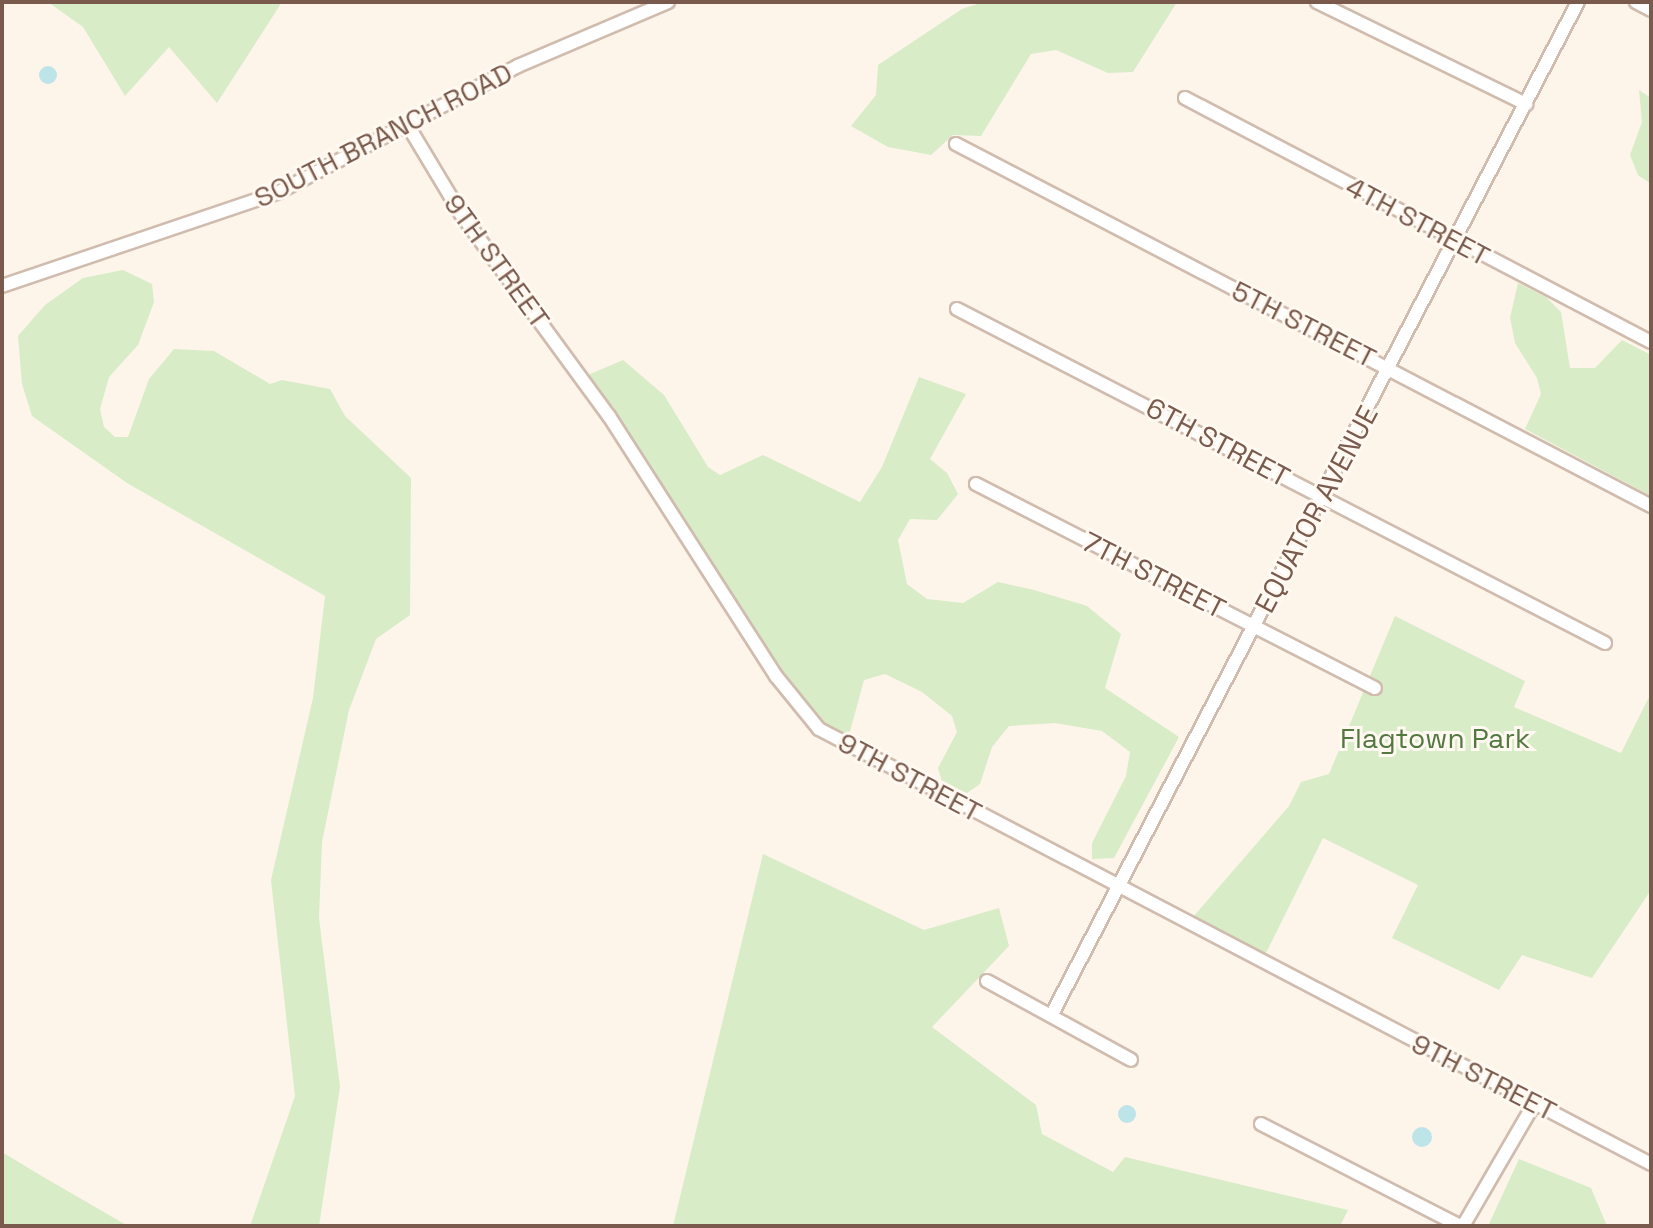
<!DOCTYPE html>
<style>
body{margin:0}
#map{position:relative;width:1653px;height:1228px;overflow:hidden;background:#fdf5ea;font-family:"Space Grotesk",sans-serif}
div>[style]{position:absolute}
.green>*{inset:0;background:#d8ecc7}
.water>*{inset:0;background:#bde4e8}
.round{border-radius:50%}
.roads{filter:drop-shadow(2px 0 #d0bcae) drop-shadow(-2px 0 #d0bcae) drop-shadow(0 2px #d0bcae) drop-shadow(0 -2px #d0bcae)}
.minor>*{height:12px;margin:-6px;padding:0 6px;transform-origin:6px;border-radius:6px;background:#fff}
span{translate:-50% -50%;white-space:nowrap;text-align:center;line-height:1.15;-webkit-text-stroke:6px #fff9f1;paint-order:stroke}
.street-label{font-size:28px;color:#795a4c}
.park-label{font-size:28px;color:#537941}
.frame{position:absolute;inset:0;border:4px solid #795a4c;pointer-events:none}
</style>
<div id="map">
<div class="green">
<i style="clip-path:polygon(48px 2px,282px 2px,217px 103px,169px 47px,125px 96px,83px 27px)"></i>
<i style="clip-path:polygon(983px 2px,1177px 2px,1133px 72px,1108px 73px,1056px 50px,1031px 54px,981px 136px,953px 135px,931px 155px,888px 147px,851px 126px,876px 95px,878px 65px,962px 9px)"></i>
<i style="clip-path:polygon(1639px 90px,1651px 98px,1651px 184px,1638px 175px,1630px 155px,1642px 122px)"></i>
<i style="clip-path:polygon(123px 270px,152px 284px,154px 302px,138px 345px,109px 377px,100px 409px,104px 427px,115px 437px,128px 437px,149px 379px,174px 349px,214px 351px,270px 384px,282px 380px,330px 389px,345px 416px,411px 478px,410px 615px,376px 639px,349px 710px,322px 842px,319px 918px,340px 1087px,319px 1226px,250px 1226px,295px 1096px,271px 880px,313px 698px,325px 596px,127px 483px,32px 416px,22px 384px,18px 336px,45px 305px,83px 278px)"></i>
<i style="clip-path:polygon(1518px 283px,1546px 297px,1561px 312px,1570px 368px,1595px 368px,1622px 340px,1651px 355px,1651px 496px,1525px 429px,1541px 394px,1537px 378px,1515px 343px,1510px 318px)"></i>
<i style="clip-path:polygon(623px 360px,664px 395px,708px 467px,720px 475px,763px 455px,860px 502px,882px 467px,919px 377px,966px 394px,930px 459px,947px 473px,958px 494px,937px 520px,910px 519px,898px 540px,907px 584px,927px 599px,963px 603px,998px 582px,1034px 590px,1087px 606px,1121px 634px,1105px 688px,1179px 737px,1114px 858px,1092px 859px,1092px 843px,1126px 776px,1130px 752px,1102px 731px,1055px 723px,1009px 726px,992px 747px,980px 784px,967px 793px,943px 786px,938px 768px,957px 732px,952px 716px,922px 692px,885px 674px,864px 680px,848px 739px,821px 725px,800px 705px,588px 375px)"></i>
<i style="clip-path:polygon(1395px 616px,1525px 681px,1514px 707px,1621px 753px,1651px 693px,1651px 890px,1592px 978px,1522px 955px,1499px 990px,1392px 938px,1418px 885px,1323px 838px,1263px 959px,1187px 924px,1289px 806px,1301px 782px,1329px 774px)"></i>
<i style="clip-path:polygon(763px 854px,924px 930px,999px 908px,1009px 946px,932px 1027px,1036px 1105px,1042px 1134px,1113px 1172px,1125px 1157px,1348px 1210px,1340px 1226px,673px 1226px)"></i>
<i style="clip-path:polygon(2px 1152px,40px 1175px,128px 1226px,2px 1226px)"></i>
<i style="clip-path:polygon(1519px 1159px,1591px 1188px,1607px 1226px,1488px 1226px)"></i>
</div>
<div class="water">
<i class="round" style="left:39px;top:66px;width:18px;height:18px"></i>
<i class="round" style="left:1118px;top:1105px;width:18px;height:18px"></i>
<i class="round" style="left:1412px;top:1127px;width:20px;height:20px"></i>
</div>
<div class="roads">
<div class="minor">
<i style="left:1317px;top:2px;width:233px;rotate:26deg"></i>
<i style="left:1636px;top:2px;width:17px;rotate:28deg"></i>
<i style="left:1185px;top:98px;width:526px;rotate:27.64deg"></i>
<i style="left:407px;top:124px;width:105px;rotate:59deg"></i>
<i style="left:461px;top:214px;width:250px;rotate:53.8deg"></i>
<i style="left:609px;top:416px;width:309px;rotate:57.3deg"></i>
<i style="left:776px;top:676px;width:68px;rotate:50.9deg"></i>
<i style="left:819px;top:729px;width:939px;rotate:27.6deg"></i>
<i style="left:956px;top:144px;width:784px;rotate:27.51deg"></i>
<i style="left:2px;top:286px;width:293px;rotate:-18.7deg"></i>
<i style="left:279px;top:192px;width:270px;rotate:-27.8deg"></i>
<i style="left:518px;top:66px;width:163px;rotate:-23.1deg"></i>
<i style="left:957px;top:309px;width:729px;rotate:27.27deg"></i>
<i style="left:976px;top:484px;width:448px;rotate:27.1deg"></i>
<i style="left:987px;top:981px;width:164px;rotate:28.7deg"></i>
<i style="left:1052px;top:1014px;width:1141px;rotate:-62.54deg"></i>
<i style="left:1261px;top:1124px;width:224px;rotate:27.1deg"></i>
<i style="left:1463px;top:1226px;width:141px;rotate:-59.8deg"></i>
</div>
</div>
<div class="street-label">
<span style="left:383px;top:135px;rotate:-27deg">SOUTH BRANCH ROAD</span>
<span style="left:1418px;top:221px;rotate:28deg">4TH STREET</span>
<span style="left:497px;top:261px;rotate:54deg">9TH STREET</span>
<span style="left:1304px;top:324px;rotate:27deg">5TH STREET</span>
<span style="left:1218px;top:442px;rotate:28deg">6TH STREET</span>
<span style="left:1316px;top:509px;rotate:-62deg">EQUATOR AVENUE</span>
<span style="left:1154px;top:575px;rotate:27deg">7TH STREET</span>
<span style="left:910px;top:777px;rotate:28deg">9TH STREET</span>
<span style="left:1484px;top:1077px;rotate:27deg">9TH STREET</span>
</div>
<div class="park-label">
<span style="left:1435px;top:738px">Flagtown Park</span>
</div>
<div class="frame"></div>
</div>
